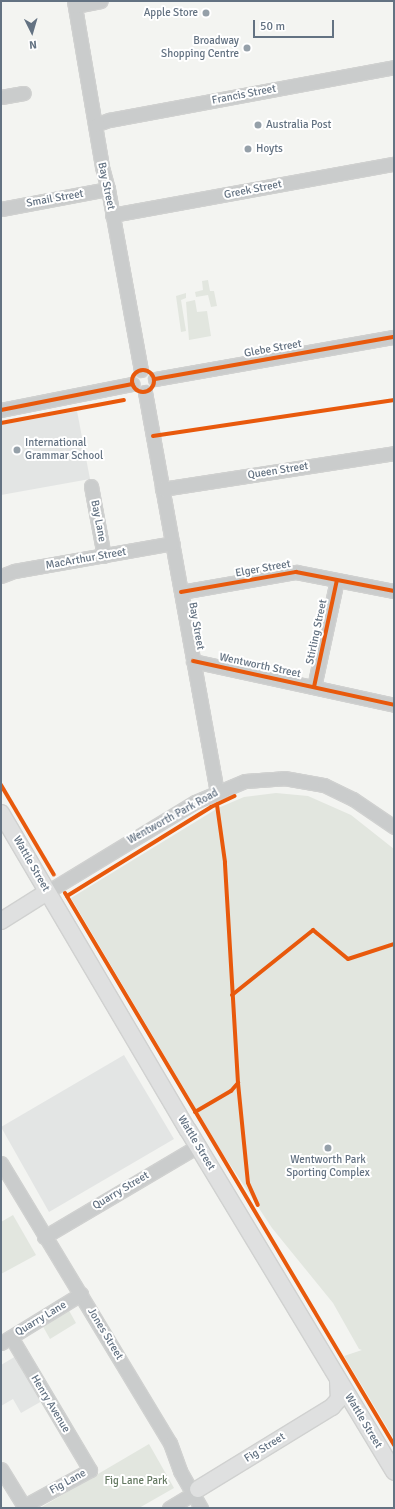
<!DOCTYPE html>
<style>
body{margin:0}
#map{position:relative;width:395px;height:1509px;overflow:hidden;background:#f3f4f1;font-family:Signika,sans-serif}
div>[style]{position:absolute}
.built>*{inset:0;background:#e3e5e4}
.green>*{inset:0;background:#e2e6df}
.roads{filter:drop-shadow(1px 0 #d0d1d0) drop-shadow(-1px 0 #d0d1d0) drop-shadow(0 1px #d0d1d0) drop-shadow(0 -1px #d0d1d0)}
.minor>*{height:13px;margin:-6.5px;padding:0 6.5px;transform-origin:6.5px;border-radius:6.5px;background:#cacccc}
.major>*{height:16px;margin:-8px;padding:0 8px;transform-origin:8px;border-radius:8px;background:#dfe0e0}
.cycleway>*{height:4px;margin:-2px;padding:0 2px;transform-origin:2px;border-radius:2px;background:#e8590c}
.cycleway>.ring{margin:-2px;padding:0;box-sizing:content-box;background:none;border:4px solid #e8590c;border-radius:50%}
.dots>*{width:11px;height:11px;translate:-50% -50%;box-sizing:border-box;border:2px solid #fff;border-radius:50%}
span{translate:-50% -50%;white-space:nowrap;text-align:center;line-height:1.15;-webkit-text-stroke:4px #fff;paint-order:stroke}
.poi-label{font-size:11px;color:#637282}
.right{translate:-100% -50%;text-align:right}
.left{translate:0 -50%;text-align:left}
.street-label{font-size:11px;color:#637282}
.park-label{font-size:11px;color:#657962}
.frame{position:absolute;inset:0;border:2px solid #637282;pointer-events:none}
.north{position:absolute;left:12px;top:12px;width:40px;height:40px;-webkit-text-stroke:3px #fff;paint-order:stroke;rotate:175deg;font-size:11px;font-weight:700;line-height:16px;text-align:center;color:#637282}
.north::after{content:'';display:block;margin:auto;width:14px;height:18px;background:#637282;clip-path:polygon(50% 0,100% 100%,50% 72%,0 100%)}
.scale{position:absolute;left:253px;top:20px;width:81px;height:18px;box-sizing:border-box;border:2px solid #637282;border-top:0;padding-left:5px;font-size:12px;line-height:14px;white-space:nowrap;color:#637282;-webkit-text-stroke:3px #fff;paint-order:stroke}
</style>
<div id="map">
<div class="built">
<i style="clip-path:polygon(77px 411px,90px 479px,1px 495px,1px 425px)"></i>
<i style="clip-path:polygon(124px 1055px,174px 1139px,49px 1212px,1px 1127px)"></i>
<i style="clip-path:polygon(16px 1356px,42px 1401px,21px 1413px,13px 1399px,1px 1406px,1px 1365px)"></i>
</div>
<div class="green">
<i style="clip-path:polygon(208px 280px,210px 291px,214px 291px,217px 306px,211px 307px,208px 295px,196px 297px,195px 292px,203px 290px,202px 281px)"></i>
<i style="clip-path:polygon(186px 293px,186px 298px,181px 300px,186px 331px,181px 332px,176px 296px)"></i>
<i style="clip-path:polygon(195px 300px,197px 312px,207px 311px,211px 336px,189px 340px,186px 302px)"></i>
<i style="clip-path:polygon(276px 793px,308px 796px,351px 815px,394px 849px,394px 1439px,344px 1356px,362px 1350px,359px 1349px,333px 1303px,272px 1228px,221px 1151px,71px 898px,218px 808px,244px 797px)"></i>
<i style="clip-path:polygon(13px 1215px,36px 1255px,1px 1274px,1px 1222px)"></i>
<i style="clip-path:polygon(67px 1307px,76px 1323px,50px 1339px,41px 1323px)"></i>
<i style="clip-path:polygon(149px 1444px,174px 1488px,139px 1508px,40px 1508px)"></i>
</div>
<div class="roads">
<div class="minor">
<i style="left:74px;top:1px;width:168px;rotate:80.4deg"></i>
<i style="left:102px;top:167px;width:23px;rotate:75deg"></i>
<i style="left:108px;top:189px;width:184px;rotate:79.7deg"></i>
<i style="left:75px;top:6px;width:26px;rotate:-11deg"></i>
<i style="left:1px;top:97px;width:23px;rotate:-10deg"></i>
<i style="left:95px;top:125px;width:15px;rotate:-20deg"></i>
<i style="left:109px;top:120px;width:290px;rotate:-10.5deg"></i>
<i style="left:1px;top:209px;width:109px;rotate:-10.6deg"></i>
<i style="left:112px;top:215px;width:287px;rotate:-10.3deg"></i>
<i style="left:155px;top:379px;width:243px;rotate:-10deg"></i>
<i style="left:145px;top:392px;width:406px;rotate:79.8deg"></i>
<i style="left:1px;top:410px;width:134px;rotate:-11.2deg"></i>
<i style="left:91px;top:486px;width:71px;rotate:79.5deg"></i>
<i style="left:162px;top:489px;width:235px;rotate:-8.8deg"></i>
<i style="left:1px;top:576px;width:14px;rotate:-21deg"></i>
<i style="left:14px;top:571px;width:161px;rotate:-10deg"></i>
<i style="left:181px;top:592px;width:117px;rotate:-9.9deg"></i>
<i style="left:296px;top:572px;width:100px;rotate:11deg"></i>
<i style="left:193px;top:661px;width:206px;rotate:12.3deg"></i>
<i style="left:314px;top:687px;width:109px;rotate:-77.9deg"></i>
<i style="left:47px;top:892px;width:173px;rotate:-31.3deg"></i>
<i style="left:195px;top:802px;width:54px;rotate:-22.8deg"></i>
<i style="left:245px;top:781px;width:39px;rotate:-4deg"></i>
<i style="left:284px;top:778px;width:41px;rotate:9.9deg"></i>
<i style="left:324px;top:785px;width:32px;rotate:26deg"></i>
<i style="left:353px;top:799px;width:50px;rotate:34.3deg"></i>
<i style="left:1px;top:1163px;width:327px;rotate:58.9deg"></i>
<i style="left:170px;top:1443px;width:30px;rotate:70deg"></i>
<i style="left:180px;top:1471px;width:43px;rotate:60.4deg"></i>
<i style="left:44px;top:1237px;width:179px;rotate:-30.6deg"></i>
<i style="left:11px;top:1337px;width:155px;rotate:59.3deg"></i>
<i style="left:90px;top:1470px;width:75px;rotate:151.4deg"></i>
<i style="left:1px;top:1343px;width:94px;rotate:-31.5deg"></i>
<i style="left:1px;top:1469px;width:46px;rotate:58.4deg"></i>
<i style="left:169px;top:1508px;width:27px;rotate:-31deg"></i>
</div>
<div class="major">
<i style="left:1px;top:813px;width:368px;rotate:59.5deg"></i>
<i style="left:188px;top:1130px;width:399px;rotate:58.9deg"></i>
<i style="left:1px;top:921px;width:54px;rotate:-32.2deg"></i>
<i style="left:198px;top:1489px;width:157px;rotate:-31.5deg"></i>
<i style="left:332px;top:1407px;width:11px;rotate:-49deg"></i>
<i style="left:339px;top:1399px;width:19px;rotate:-93deg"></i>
</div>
</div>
<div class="cycleway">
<i class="ring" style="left:132px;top:370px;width:18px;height:18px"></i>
<i style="left:155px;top:379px;width:243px;rotate:-10deg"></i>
<i style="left:1px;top:410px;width:134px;rotate:-11.2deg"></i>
<i style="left:1px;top:423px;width:125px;rotate:-10.6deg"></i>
<i style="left:153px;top:436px;width:244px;rotate:-8.5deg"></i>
<i style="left:181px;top:592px;width:117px;rotate:-9.9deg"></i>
<i style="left:296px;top:572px;width:100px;rotate:11deg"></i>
<i style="left:193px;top:661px;width:206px;rotate:12.3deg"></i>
<i style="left:314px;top:687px;width:109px;rotate:-77.9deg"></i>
<i style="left:1px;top:785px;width:104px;rotate:59.5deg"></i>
<i style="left:65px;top:893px;width:643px;rotate:59.2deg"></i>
<i style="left:67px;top:896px;width:169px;rotate:-31.7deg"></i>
<i style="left:211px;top:807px;width:26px;rotate:-25deg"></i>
<i style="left:232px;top:995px;width:104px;rotate:-38.7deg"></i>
<i style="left:313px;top:930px;width:45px;rotate:39.6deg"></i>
<i style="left:348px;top:959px;width:48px;rotate:-18.1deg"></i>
<i style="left:238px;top:1083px;width:100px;rotate:84.3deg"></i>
<i style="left:248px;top:1183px;width:24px;rotate:66deg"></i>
<i style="left:195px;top:1112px;width:42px;rotate:-30.3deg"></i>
<i style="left:231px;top:1091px;width:11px;rotate:-49deg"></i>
<i style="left:238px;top:1083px;width:221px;rotate:-93.4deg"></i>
<i style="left:225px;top:862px;width:58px;rotate:-98deg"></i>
</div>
<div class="dots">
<i style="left:206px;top:13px;background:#95a0a9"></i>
<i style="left:247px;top:48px;background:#95a0a9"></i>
<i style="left:258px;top:125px;background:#95a0a9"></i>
<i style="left:248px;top:149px;background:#95a0a9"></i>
<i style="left:17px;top:450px;background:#95a0a9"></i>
<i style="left:328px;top:1148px;background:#95a0a9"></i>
</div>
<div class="poi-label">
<span class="right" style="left:198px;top:13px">Apple Store</span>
<span class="right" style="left:239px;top:48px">Broadway<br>Shopping Centre</span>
<span class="left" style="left:266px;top:125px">Australia Post</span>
<span class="left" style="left:256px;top:149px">Hoyts</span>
<span class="left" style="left:25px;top:450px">International<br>Grammar School</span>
<span style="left:328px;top:1167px">Wentworth Park<br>Sporting Complex</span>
</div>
<div class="street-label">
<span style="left:244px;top:95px;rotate:-11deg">Francis Street</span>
<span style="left:106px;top:186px;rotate:78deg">Bay Street</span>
<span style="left:253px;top:190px;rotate:-11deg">Greek Street</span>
<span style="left:55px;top:199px;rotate:-10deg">Smail Street</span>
<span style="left:273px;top:349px;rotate:-10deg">Glebe Street</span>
<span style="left:278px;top:471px;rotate:-9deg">Queen Street</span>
<span style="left:98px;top:521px;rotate:79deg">Bay Lane</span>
<span style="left:86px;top:559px;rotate:-10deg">MacArthur Street</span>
<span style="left:263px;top:569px;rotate:-10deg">Elger Street</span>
<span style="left:196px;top:626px;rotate:80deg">Bay Street</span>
<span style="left:317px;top:632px;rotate:-78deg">Stirling Street</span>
<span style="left:260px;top:666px;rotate:12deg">Wentworth Street</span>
<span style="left:173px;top:817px;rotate:-29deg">Wentworth Park Road</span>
<span style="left:31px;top:864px;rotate:60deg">Wattle Street</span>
<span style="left:196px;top:1143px;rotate:59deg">Wattle Street</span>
<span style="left:121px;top:1191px;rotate:-31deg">Quarry Street</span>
<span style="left:41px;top:1319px;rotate:-31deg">Quarry Lane</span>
<span style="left:105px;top:1334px;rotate:59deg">Jones Street</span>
<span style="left:50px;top:1404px;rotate:59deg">Henry Avenue</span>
<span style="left:363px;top:1421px;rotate:59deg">Wattle Street</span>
<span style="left:265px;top:1448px;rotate:-32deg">Fig Street</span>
<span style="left:68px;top:1482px;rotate:-29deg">Fig Lane</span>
</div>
<div class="park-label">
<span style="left:136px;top:1481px">Fig Lane Park</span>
</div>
<div class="frame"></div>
<div class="north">N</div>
<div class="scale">50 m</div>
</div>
